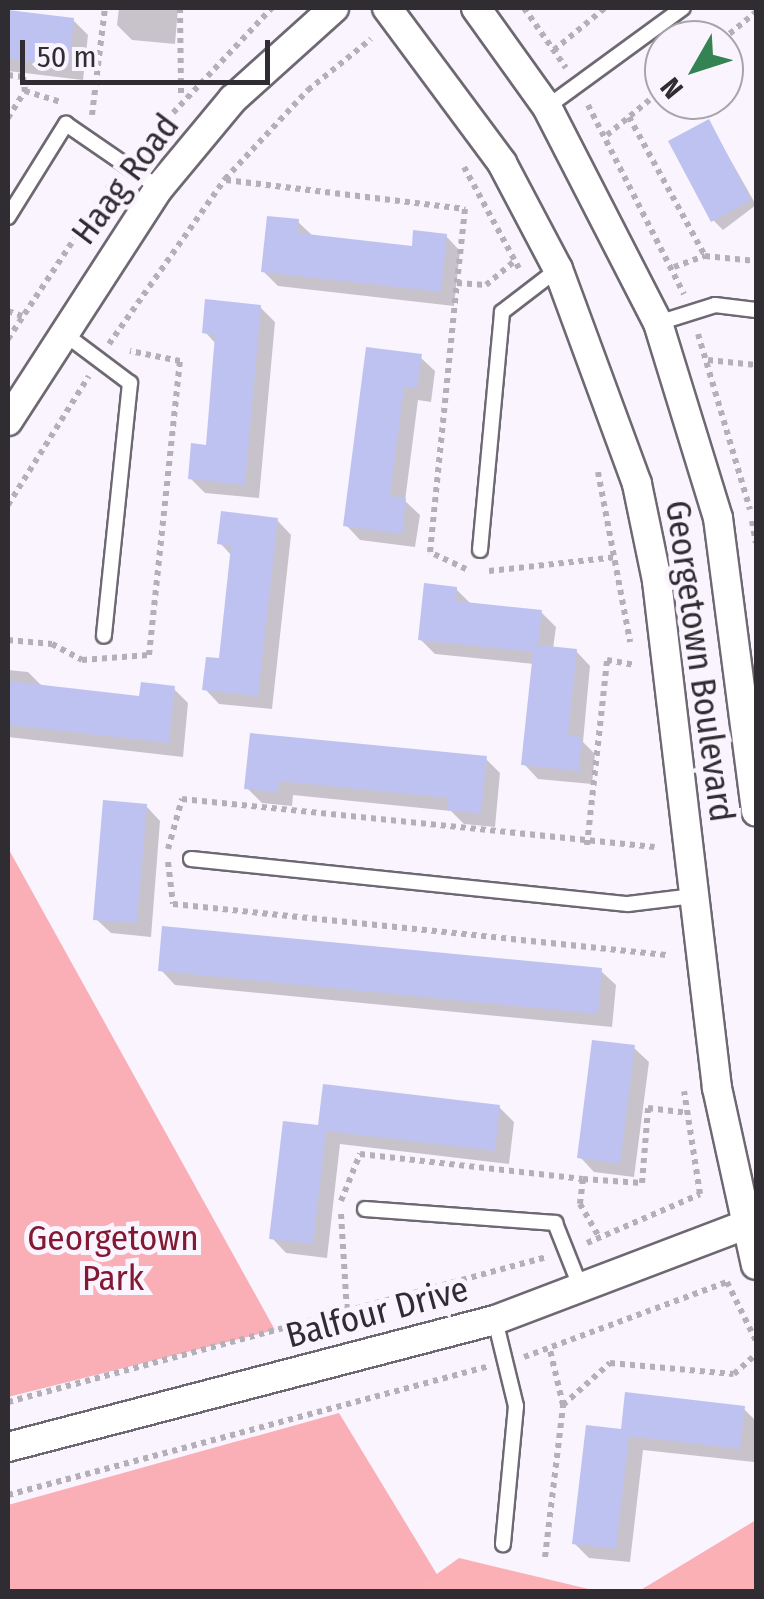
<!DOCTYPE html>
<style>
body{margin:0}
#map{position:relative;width:764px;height:1599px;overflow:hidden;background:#faf4fe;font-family:"Fira Sans Condensed",sans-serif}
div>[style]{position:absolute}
.green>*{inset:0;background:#faafb6}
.forest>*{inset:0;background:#fbb0b6}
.shadow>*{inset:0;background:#0003}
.building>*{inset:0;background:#bdc2f1}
.path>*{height:6px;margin-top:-3px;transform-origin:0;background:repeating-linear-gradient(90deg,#b5b0b8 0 5px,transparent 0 10px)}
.roads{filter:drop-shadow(2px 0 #6e6872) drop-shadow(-2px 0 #6e6872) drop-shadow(0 2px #6e6872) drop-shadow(0 -2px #6e6872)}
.service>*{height:14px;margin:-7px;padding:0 7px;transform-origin:7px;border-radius:7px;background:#fff}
.minor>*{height:28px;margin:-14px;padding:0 14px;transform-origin:14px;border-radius:14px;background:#fff}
span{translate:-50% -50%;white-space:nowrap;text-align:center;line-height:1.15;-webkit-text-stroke:10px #faf4fe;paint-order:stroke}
.street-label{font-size:35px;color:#2f2d31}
.park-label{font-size:35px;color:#821831}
.frame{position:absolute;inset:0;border:10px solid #2f2d31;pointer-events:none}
.north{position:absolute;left:644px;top:20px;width:100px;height:100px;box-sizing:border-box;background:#faf4fe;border:2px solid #a9a4ac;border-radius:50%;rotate:231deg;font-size:28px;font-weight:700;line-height:40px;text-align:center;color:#2f2d31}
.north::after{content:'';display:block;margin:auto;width:35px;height:45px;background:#348353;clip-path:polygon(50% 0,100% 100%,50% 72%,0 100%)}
.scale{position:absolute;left:20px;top:40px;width:250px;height:45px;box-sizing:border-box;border:5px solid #2f2d31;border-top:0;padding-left:12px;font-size:30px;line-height:35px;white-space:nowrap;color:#2f2d31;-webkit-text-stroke:8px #faf4fe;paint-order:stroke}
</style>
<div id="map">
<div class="green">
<i style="clip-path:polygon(8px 848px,275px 1330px,8px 1397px)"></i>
<i style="clip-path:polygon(339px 1413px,447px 1591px,8px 1591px,8px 1505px)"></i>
</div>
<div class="forest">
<i style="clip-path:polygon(756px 1520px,756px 1591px,639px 1591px)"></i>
<i style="clip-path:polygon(459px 1558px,597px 1591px,413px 1591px)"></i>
</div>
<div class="shadow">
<i style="clip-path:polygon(119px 8px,178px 8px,175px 44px,132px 40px,117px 25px)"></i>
<i style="clip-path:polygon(8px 13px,73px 20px,88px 35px,83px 80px,8px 71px)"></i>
<i style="clip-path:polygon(709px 122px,756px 205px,723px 230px,713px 220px)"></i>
<i style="clip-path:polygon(298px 222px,314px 237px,414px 249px,446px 236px,460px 251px,454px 306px,278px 286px,263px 271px)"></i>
<i style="clip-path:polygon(260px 307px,275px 322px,259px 498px,205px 493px,190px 478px,208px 448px,217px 345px,205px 332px)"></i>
<i style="clip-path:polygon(369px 350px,420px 357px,435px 371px,431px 402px,418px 400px,405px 501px,420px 515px,415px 547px,360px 540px,346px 525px)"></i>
<i style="clip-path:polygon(277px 520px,291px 535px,272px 709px,219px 704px,205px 689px,221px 661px,232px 556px,220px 543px)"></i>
<i style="clip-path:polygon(456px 589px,472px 605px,541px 612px,556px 627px,553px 649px,576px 651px,590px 666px,583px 742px,595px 754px,592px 784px,538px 779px,524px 764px,534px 664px,435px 654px,420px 639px)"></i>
<i style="clip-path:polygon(8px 670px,28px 672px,44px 688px,141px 699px,174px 689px,188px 703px,183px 757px,8px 737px)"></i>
<i style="clip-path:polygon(252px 736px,486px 759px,500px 773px,495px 827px,464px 824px,451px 811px,293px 795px,292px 806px,262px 803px,247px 788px)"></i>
<i style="clip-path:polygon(146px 806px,160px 821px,151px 937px,111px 933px,96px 919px)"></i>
<i style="clip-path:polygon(161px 970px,601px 971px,616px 985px,612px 1027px,175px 985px)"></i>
<i style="clip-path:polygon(634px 1048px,649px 1062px,634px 1177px,594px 1172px,580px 1157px)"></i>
<i style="clip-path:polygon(499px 1107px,514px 1122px,509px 1164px,340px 1144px,327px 1258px,286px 1253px,272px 1238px,320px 1128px)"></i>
<i style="clip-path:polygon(743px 1408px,756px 1421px,754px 1462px,643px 1450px,630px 1562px,589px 1558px,574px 1543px,623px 1432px)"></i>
</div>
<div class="building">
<i style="clip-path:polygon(8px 10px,74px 18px,69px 66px,8px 59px)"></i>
<i style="clip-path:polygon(709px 119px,751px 200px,711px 222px,668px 141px)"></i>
<i style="clip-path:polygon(267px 216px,299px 219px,298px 233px,412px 246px,413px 230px,447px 234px,441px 292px,261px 272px)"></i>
<i style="clip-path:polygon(205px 299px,261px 305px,245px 485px,188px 479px,191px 443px,206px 445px,215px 335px,202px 333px)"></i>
<i style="clip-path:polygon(366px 347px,422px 354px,417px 388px,404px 387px,390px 496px,406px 498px,402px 534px,343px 526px)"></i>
<i style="clip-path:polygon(221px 511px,278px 518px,258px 696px,202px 690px,206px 657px,219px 658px,231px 546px,217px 544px)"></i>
<i style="clip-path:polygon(424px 583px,457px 587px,456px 601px,542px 610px,538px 645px,577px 649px,568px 736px,582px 737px,579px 771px,521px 765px,533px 652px,418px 640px)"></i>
<i style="clip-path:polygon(8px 681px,139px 696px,141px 682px,175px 686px,169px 743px,8px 725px)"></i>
<i style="clip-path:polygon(250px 733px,487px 756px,481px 814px,447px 810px,448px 798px,279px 781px,278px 792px,244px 789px)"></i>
<i style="clip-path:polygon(103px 800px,147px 804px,137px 923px,93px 920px)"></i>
<i style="clip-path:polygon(162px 926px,602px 968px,598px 1014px,158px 971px)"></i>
<i style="clip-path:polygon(592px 1040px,635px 1045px,620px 1164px,577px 1158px)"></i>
<i style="clip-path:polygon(323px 1084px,500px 1105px,495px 1151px,326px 1131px,313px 1244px,269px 1239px,283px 1121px,318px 1125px)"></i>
<i style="clip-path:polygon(625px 1392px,745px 1406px,740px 1449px,629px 1436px,616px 1549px,572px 1544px,586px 1425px,621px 1429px)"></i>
</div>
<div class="path">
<i style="left:180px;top:8px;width:88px;rotate:89.3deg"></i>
<i style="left:524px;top:8px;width:73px;rotate:55deg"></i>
<i style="left:722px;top:40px;width:44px;rotate:-39.5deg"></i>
<i style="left:554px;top:50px;width:66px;rotate:-39.5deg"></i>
<i style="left:8px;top:75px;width:15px;rotate:8deg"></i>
<i style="left:23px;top:77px;width:14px;rotate:82deg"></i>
<i style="left:588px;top:105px;width:212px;rotate:63.1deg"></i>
<i style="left:92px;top:115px;width:108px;rotate:-83.1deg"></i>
<i style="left:629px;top:117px;width:158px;rotate:61.3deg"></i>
<i style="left:8px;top:118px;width:32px;rotate:-58deg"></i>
<i style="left:25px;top:91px;width:37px;rotate:17deg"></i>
<i style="left:607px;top:135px;width:74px;rotate:-39.5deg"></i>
<i style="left:139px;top:149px;width:194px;rotate:-46.7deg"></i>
<i style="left:464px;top:167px;width:117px;rotate:61.5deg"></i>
<i style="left:226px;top:180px;width:241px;rotate:6.9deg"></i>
<i style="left:465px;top:209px;width:74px;rotate:96.2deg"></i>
<i style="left:674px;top:267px;width:33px;rotate:-20deg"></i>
<i style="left:705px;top:256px;width:51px;rotate:5.6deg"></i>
<i style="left:8px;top:311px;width:15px;rotate:20deg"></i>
<i style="left:698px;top:334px;width:183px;rotate:73.5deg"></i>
<i style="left:8px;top:339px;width:188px;rotate:-56.5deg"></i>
<i style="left:109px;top:344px;width:202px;rotate:-54.9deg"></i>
<i style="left:225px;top:179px;width:122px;rotate:-47deg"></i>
<i style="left:308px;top:90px;width:81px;rotate:-39deg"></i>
<i style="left:708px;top:360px;width:48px;rotate:5.9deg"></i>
<i style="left:598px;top:472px;width:173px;rotate:79.3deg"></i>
<i style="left:8px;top:505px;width:152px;rotate:-57.9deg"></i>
<i style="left:752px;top:521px;width:22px;rotate:80deg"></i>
<i style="left:466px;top:569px;width:40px;rotate:-155deg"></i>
<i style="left:430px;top:552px;width:270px;rotate:-84.3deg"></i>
<i style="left:457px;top:283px;width:29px;rotate:4deg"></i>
<i style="left:486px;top:285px;width:38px;rotate:-40deg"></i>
<i style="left:489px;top:571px;width:129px;rotate:-6.2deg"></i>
<i style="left:8px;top:640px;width:44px;rotate:5.2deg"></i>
<i style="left:52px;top:644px;width:34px;rotate:28deg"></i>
<i style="left:82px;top:660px;width:67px;rotate:-4.3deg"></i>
<i style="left:149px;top:655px;width:296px;rotate:-84deg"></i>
<i style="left:180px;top:361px;width:51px;rotate:-168.7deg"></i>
<i style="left:587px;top:845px;width:186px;rotate:-83.8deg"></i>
<i style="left:607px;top:660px;width:27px;rotate:10deg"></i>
<i style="left:168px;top:849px;width:52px;rotate:-74.4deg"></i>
<i style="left:182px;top:799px;width:475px;rotate:5.8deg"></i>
<i style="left:168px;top:862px;width:42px;rotate:83.2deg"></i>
<i style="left:173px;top:904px;width:498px;rotate:5.9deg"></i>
<i style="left:583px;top:1179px;width:59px;rotate:3.9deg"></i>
<i style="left:642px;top:1183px;width:75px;rotate:-85.4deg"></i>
<i style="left:648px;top:1108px;width:39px;rotate:7deg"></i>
<i style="left:341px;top:1201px;width:51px;rotate:-68deg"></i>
<i style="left:360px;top:1154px;width:224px;rotate:6.4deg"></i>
<i style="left:583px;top:1179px;width:25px;rotate:97deg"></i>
<i style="left:580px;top:1204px;width:39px;rotate:60deg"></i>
<i style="left:341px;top:1214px;width:98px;rotate:86.5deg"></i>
<i style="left:587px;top:1243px;width:123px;rotate:-23.4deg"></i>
<i style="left:700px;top:1194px;width:104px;rotate:-98.8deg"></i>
<i style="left:524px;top:1357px;width:216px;rotate:-20.3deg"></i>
<i style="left:727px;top:1282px;width:66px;rotate:63.8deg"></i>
<i style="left:8px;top:1402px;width:558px;rotate:-15.06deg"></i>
<i style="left:563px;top:1405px;width:63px;rotate:-41.8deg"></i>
<i style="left:610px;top:1363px;width:124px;rotate:5.1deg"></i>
<i style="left:734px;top:1374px;width:30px;rotate:-42deg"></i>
<i style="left:8px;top:1495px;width:497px;rotate:-15deg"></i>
<i style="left:545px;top:1557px;width:153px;rotate:-83.2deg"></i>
<i style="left:563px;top:1405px;width:57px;rotate:-103.3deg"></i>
</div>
<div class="roads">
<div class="service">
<i style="left:547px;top:107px;width:168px;rotate:-36.1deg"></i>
<i style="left:8px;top:217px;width:110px;rotate:-58.1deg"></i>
<i style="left:66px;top:124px;width:113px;rotate:34.5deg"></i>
<i style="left:658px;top:323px;width:60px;rotate:-17.5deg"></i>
<i style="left:715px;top:305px;width:41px;rotate:7deg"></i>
<i style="left:62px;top:332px;width:85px;rotate:36.9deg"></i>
<i style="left:130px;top:383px;width:254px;rotate:95.9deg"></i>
<i style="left:480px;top:550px;width:239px;rotate:-84.7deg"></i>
<i style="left:502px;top:312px;width:71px;rotate:-37.5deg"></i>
<i style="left:191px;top:859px;width:439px;rotate:5.9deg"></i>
<i style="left:628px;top:904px;width:66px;rotate:-6.9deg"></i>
<i style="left:365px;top:1209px;width:191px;rotate:4.2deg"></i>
<i style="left:555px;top:1223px;width:73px;rotate:68.3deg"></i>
<i style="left:495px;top:1320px;width:89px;rotate:76.3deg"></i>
<i style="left:516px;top:1406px;width:139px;rotate:95.4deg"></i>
</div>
<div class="minor">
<i style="left:387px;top:8px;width:193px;rotate:53.4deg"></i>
<i style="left:502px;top:163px;width:120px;rotate:62.2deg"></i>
<i style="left:558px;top:269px;width:229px;rotate:69.8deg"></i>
<i style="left:637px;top:484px;width:99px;rotate:78.3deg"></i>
<i style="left:657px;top:581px;width:511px;rotate:83.25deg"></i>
<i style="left:717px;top:1088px;width:181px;rotate:77.6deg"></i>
<i style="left:476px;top:8px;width:122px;rotate:54.4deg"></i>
<i style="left:547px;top:107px;width:243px;rotate:62.8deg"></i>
<i style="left:658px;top:323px;width:204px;rotate:72.9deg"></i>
<i style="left:718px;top:518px;width:296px;rotate:82.6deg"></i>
<i style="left:8px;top:421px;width:278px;rotate:-57.1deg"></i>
<i style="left:159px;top:188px;width:116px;rotate:-50.3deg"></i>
<i style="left:233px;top:99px;width:136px;rotate:-42deg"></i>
<i style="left:8px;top:1447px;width:503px;rotate:-14.62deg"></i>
<i style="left:495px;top:1320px;width:279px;rotate:-20.8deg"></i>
</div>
</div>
<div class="street-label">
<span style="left:125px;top:179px;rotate:-53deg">Haag Road</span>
<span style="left:700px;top:661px;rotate:82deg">Georgetown Boulevard</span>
<span style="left:377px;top:1312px;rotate:-15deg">Balfour Drive</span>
</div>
<div class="park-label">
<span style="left:113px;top:1258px">Georgetown<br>Park</span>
</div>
<div class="frame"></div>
<div class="north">N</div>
<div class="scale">50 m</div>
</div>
